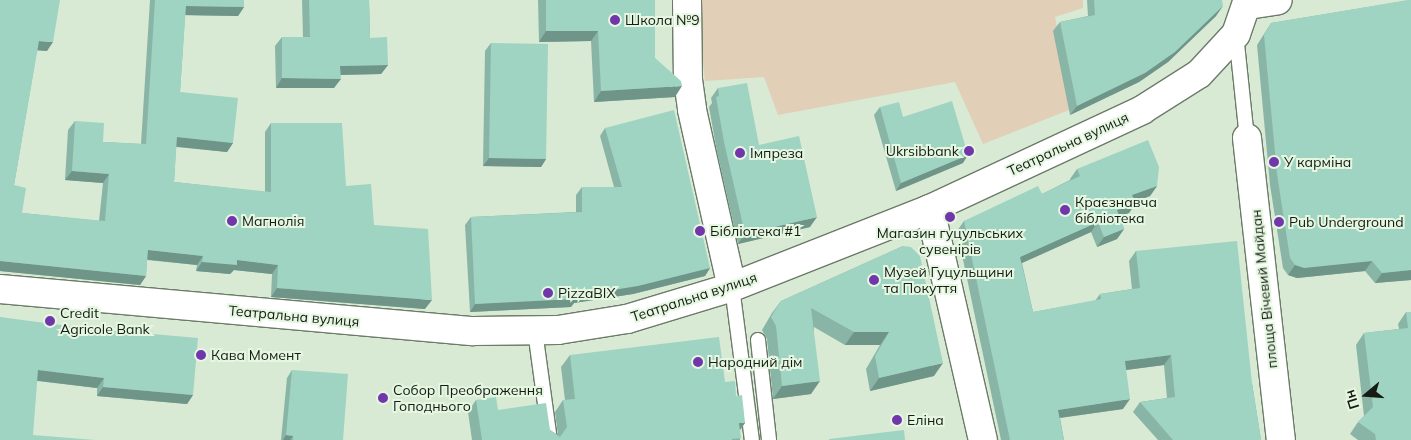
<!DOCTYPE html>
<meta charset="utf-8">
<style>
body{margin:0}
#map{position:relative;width:1411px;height:440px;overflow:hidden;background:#d8e9d4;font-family:Mulish,sans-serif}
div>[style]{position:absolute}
.green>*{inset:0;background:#e1cfb8}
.roads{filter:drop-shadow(1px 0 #6b7b68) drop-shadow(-1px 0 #6b7b68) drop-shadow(0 1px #6b7b68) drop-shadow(0 -1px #6b7b68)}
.lane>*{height:14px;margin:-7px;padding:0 7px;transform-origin:7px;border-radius:7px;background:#fff}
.street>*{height:28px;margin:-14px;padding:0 14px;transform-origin:14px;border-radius:14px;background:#fff}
.wall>*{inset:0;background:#89b5a7}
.shaded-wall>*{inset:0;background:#6f9488}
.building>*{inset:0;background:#9fd3c2}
.dots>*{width:14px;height:14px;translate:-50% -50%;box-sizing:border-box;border:2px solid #e5f7e1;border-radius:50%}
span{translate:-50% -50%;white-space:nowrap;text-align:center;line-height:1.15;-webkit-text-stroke:4px #e5f7e1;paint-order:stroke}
.poi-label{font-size:14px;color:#161c15}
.left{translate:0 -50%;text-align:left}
.right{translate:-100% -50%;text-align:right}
.street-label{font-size:14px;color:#161c15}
.north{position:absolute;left:1341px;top:370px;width:50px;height:50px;-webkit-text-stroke:4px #e5f7e1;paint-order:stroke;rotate:252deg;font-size:14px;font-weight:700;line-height:20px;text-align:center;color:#161c15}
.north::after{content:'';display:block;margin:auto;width:18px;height:22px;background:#161c15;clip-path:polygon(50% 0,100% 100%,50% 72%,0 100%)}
</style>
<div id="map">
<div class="green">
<i style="clip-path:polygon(701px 0,1083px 0,1083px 8px,1055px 17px,1074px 108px,983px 144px,955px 82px,778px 115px,764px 77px,705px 81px,699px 25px)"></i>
</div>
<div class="roads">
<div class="lane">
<i style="left:1236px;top:34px;width:105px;rotate:84deg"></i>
<i style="left:732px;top:287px;width:154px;rotate:82.6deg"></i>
<i style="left:535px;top:331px;width:110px;rotate:82.2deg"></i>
<i style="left:758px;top:340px;width:101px;rotate:83.7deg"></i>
</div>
<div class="street">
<i style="left:687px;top:0;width:80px;rotate:89.3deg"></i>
<i style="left:688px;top:80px;width:30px;rotate:82deg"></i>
<i style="left:692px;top:110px;width:181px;rotate:77.3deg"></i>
<i style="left:1248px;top:5px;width:30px;rotate:-9deg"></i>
<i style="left:1247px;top:138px;width:304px;rotate:83.6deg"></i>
<i style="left:930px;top:209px;width:237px;rotate:77.1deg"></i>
<i style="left:0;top:289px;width:475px;rotate:5.1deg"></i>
<i style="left:473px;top:331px;width:85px;rotate:-0.7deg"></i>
<i style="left:558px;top:330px;width:70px;rotate:-9.1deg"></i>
<i style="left:627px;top:319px;width:110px;rotate:-16.9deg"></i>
<i style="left:732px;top:287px;width:213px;rotate:-21.5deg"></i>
<i style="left:930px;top:209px;width:234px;rotate:-25deg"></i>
<i style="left:1142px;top:110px;width:67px;rotate:-32.3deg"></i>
<i style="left:1199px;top:74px;width:54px;rotate:-47.2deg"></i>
<i style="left:1236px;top:34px;width:36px;rotate:-71deg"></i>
</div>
</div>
<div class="wall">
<i style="clip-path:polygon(0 0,47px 51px,37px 50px,14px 185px,22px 213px,99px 221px,103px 183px,65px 180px,68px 130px,75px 121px,103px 142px,141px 144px,150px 0,244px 0,244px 7px,238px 16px,185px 15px,180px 92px,233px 143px,227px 152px,176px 147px,174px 182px,265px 192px,265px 132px,271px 123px,346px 186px,374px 225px,425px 309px,271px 297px,272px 274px,234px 270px,230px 274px,196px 271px,197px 265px,147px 260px,146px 276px,140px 285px,0 271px)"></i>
<i style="clip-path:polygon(302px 0,369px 0,370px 38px,388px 65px,381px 74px,341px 75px,334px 88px,276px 88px,275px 46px,282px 37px,303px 37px)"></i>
<i style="clip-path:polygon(538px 0,655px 0,655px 58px,675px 97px,594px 102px,591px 41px,539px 42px)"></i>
<i style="clip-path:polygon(1087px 0,1222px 0,1216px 16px,1168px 62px,1139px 82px,1070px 115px,1053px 31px,1060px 22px,1088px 16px)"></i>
<i style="clip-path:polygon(1411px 0,1411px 280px,1375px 283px,1365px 271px,1297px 278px,1288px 275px,1283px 268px,1270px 185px,1257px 45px,1271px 23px)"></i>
<i style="clip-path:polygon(491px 43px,546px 159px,541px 167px,483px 166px,485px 51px)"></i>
<i style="clip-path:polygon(718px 88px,759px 145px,810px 227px,738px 244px,717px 152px,709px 107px,712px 103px,711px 98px)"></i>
<i style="clip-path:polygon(880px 107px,903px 117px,963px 163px,896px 191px,874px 115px)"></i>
<i style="clip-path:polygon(605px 128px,710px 268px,705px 276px,633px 294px,574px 303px,571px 307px,470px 312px,465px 225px,471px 217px,576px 212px,576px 195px,582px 187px,614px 187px,600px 136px)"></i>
<i style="clip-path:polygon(1077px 169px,1157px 186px,1150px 196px,1135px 202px,1129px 213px,1120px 216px,1124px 229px,1117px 239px,1097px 247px,1091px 232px,1022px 263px,1033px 312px,1095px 301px,1100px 294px,1132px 289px,1129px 261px,1136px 251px,1252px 383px,1261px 440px,1158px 440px,1133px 412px,1140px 402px,1167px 398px,1164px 365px,1126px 370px,1123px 409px,1060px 418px,1064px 440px,1001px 440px,957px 231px,964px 221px,1042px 194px,1070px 180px,1070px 179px)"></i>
<i style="clip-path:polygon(903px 246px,934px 376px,870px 391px,866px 369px,880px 345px,845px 345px,814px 327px,811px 394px,773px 399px,767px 339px,762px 330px,772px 313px,781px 301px)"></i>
<i style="clip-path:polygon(1406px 312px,1411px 312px,1411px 440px,1358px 440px,1350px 434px,1358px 422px,1364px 416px,1356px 345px,1364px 333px,1399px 329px,1398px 324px)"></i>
<i style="clip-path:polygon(0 317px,193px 395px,187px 404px,97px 396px,97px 388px,37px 381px,0 440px)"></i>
<i style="clip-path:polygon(570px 355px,725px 382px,736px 396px,745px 423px,740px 430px,740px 440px,472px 440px,468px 412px,476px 400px,498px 410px,550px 430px,558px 435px,555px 412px,563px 400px,565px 400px,561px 367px)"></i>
<i style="clip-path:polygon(292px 370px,343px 440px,281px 440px,287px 378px)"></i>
</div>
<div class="shaded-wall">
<i style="clip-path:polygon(186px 6px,244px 7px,238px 16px,179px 15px)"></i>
<i style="clip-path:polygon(1223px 6px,1216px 16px,1168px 62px,1139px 82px,1070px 115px,1077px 106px)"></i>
<i style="clip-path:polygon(546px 31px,598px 31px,591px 41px,539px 42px)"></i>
<i style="clip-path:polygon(39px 41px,53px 42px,47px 51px,33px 50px)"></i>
<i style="clip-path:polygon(388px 65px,381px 74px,334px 75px,340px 66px)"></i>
<i style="clip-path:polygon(282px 78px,341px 79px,334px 88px,276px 88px)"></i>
<i style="clip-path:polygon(682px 86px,675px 97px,594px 102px,601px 91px)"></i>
<i style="clip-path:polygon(177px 137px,233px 143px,227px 152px,171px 146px)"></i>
<i style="clip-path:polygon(968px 155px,963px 163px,896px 191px,901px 183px)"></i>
<i style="clip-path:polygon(489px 158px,546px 159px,541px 167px,483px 166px)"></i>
<i style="clip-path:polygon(72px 171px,109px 174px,103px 183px,65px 180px)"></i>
<i style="clip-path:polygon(1157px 186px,1150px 196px,1126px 205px,1132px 195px)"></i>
<i style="clip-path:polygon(1136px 203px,1129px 213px,1110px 219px,1117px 210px)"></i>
<i style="clip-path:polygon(817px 217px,810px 227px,738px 244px,745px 234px)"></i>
<i style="clip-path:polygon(1098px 222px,1091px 232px,1013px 267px,1020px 257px)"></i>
<i style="clip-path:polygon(1124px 229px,1117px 239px,1097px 247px,1104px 237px)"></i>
<i style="clip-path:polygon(148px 250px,203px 256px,197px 265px,142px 259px)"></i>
<i style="clip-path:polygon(237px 260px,278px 265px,272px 274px,234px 270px,230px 274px,196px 271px,202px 262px)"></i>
<i style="clip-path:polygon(0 261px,146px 276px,140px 285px,0 271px)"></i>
<i style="clip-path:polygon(1372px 261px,1365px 271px,1297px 278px,1288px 275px,1295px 265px)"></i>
<i style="clip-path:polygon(710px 268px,705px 276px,633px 294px,574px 303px,571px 307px,470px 312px,475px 304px,576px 296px)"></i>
<i style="clip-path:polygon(1411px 270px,1411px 280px,1375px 283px,1382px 273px)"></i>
<i style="clip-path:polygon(277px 288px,432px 300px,425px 309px,271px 297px)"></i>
<i style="clip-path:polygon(854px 332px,889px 332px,880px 345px,845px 345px)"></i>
<i style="clip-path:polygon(1171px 355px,1164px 365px,1118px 371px,1125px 361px)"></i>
<i style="clip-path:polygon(943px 363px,934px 376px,870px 391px,879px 378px)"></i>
<i style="clip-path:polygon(38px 370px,104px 378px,97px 388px,32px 380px)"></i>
<i style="clip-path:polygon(820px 381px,811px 394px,773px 399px,782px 386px)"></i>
<i style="clip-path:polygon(103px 387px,193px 395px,187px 404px,97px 396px)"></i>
<i style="clip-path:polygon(1130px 399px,1123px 409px,1051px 419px,1058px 410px)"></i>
<i style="clip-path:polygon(739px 423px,745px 423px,737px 434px)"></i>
<i style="clip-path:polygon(286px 435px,293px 436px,290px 440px,283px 440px)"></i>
</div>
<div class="building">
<i style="clip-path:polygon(0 0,60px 0,53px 42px,39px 41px,14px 185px,26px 188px,22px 213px,105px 221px,109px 174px,72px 171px,75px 121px,104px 123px,103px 142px,146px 144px,155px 0,244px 0,244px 7px,186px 6px,180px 92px,238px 98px,233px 143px,177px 137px,174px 182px,271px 192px,271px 123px,342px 123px,346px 186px,371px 184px,374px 225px,428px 229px,432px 300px,277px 288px,278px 265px,237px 260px,237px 265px,202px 262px,203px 256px,148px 250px,146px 276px,0 261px)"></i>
<i style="clip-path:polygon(309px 0,369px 0,370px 38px,387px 37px,388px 65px,340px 66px,341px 79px,282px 78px,282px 37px,310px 37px)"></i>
<i style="clip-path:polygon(546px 0,655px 0,655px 58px,681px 81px,682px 86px,601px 91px,598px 31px,546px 31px)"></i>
<i style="clip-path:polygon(1094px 0,1222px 0,1223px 6px,1175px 52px,1145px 73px,1077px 106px,1060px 22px,1095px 15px)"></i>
<i style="clip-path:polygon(1408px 0,1411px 0,1411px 270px,1382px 273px,1372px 261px,1304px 268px,1295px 265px,1290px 258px,1277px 174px,1264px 35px,1271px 23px)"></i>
<i style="clip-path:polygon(491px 43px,548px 44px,546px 159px,489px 158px)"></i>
<i style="clip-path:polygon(747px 83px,759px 145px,799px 136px,817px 217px,745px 234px,724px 142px,716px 97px,719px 96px,718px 88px)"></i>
<i style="clip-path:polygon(952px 101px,968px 155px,901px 183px,880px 107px,899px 102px,903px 117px)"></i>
<i style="clip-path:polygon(674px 110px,710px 268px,638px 286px,576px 296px,576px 299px,475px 304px,471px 217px,582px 212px,582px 187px,622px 187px,605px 128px)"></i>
<i style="clip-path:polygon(1148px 140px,1159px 167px,1157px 186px,1132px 195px,1136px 203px,1117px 210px,1124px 229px,1104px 237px,1098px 222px,1020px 257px,1033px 312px,1101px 299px,1100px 294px,1140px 288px,1136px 251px,1237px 241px,1252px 383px,1261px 440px,1173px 440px,1140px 402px,1175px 397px,1171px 355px,1125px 361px,1130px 399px,1058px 410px,1064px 440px,1010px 440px,964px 221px,1038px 186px,1042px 194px,1080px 176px,1077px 169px)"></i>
<i style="clip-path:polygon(903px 246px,911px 247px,920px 256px,943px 363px,879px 378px,875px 356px,889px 332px,854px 332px,811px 308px,820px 381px,782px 386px,776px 326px,771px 317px,781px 301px)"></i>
<i style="clip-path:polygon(1406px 312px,1411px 312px,1411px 440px,1376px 440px,1375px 434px,1358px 422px,1373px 407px,1364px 333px,1408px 328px)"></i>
<i style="clip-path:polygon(0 317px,83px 328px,198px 338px,193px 395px,103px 387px,104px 378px,38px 370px,33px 435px,95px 440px,0 440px)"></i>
<i style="clip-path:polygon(719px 337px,725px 382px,735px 381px,736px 396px,742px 395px,745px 423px,739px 423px,741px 438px,732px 439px,732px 440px,482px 440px,476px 400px,496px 397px,498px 410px,546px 403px,550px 430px,560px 437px,567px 427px,563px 400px,575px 399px,570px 355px)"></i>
<i style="clip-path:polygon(292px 370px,348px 374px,343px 440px,293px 440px,293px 436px,286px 435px)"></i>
<i style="clip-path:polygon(904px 430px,905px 440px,829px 440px,829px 439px)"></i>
</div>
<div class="dots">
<i style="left:615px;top:20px;background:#7236ab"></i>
<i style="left:969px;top:151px;background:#7236ab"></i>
<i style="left:740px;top:153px;background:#7236ab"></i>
<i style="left:1274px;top:162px;background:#7236ab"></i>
<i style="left:1065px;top:210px;background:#7236ab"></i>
<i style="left:950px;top:217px;background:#7236ab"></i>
<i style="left:232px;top:221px;background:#7236ab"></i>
<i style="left:1279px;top:222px;background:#7236ab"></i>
<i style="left:700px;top:231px;background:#7236ab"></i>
<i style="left:874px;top:280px;background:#7236ab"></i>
<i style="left:548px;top:293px;background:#7236ab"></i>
<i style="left:50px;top:321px;background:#7236ab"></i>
<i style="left:201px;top:355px;background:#7236ab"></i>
<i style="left:698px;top:362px;background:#7236ab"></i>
<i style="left:383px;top:398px;background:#7236ab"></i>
<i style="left:897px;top:420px;background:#7236ab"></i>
</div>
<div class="poi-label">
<span class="left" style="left:625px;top:20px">Школа №9</span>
<span class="right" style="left:959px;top:151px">Ukrsibbank</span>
<span class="left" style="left:750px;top:153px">Імпреза</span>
<span class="left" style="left:1284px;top:162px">У карміна</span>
<span class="left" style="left:1075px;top:210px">Краєзнавча<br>бібліотека</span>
<span class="left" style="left:242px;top:221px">Магнолія</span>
<span class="left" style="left:1289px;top:222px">Pub Underground</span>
<span class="left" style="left:710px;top:231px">Бібліотека #1</span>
<span style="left:950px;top:241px">Магазин гуцульських<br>сувенірів</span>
<span class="left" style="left:884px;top:280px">Музей Гуцульщини<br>та Покуття</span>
<span class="left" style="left:558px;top:293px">PizzaBIX</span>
<span class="left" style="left:60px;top:321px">Credit<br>Agricole Bank</span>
<span class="left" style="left:211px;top:355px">Кава Момент</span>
<span class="left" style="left:708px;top:362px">Народний дім</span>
<span class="left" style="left:393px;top:398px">Собор Преображення<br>Гоподнього</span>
<span class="left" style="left:907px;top:420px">Еліна</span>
</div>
<div class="street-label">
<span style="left:1068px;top:144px;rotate:-25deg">Театральна вулиця</span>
<span style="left:1264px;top:289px;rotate:-96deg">площа Вічевий Майдан</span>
<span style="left:694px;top:297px;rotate:-18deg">Театральна вулиця</span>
<span style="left:294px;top:316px;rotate:5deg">Театральна вулиця</span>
</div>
<div class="north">Пн</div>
</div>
